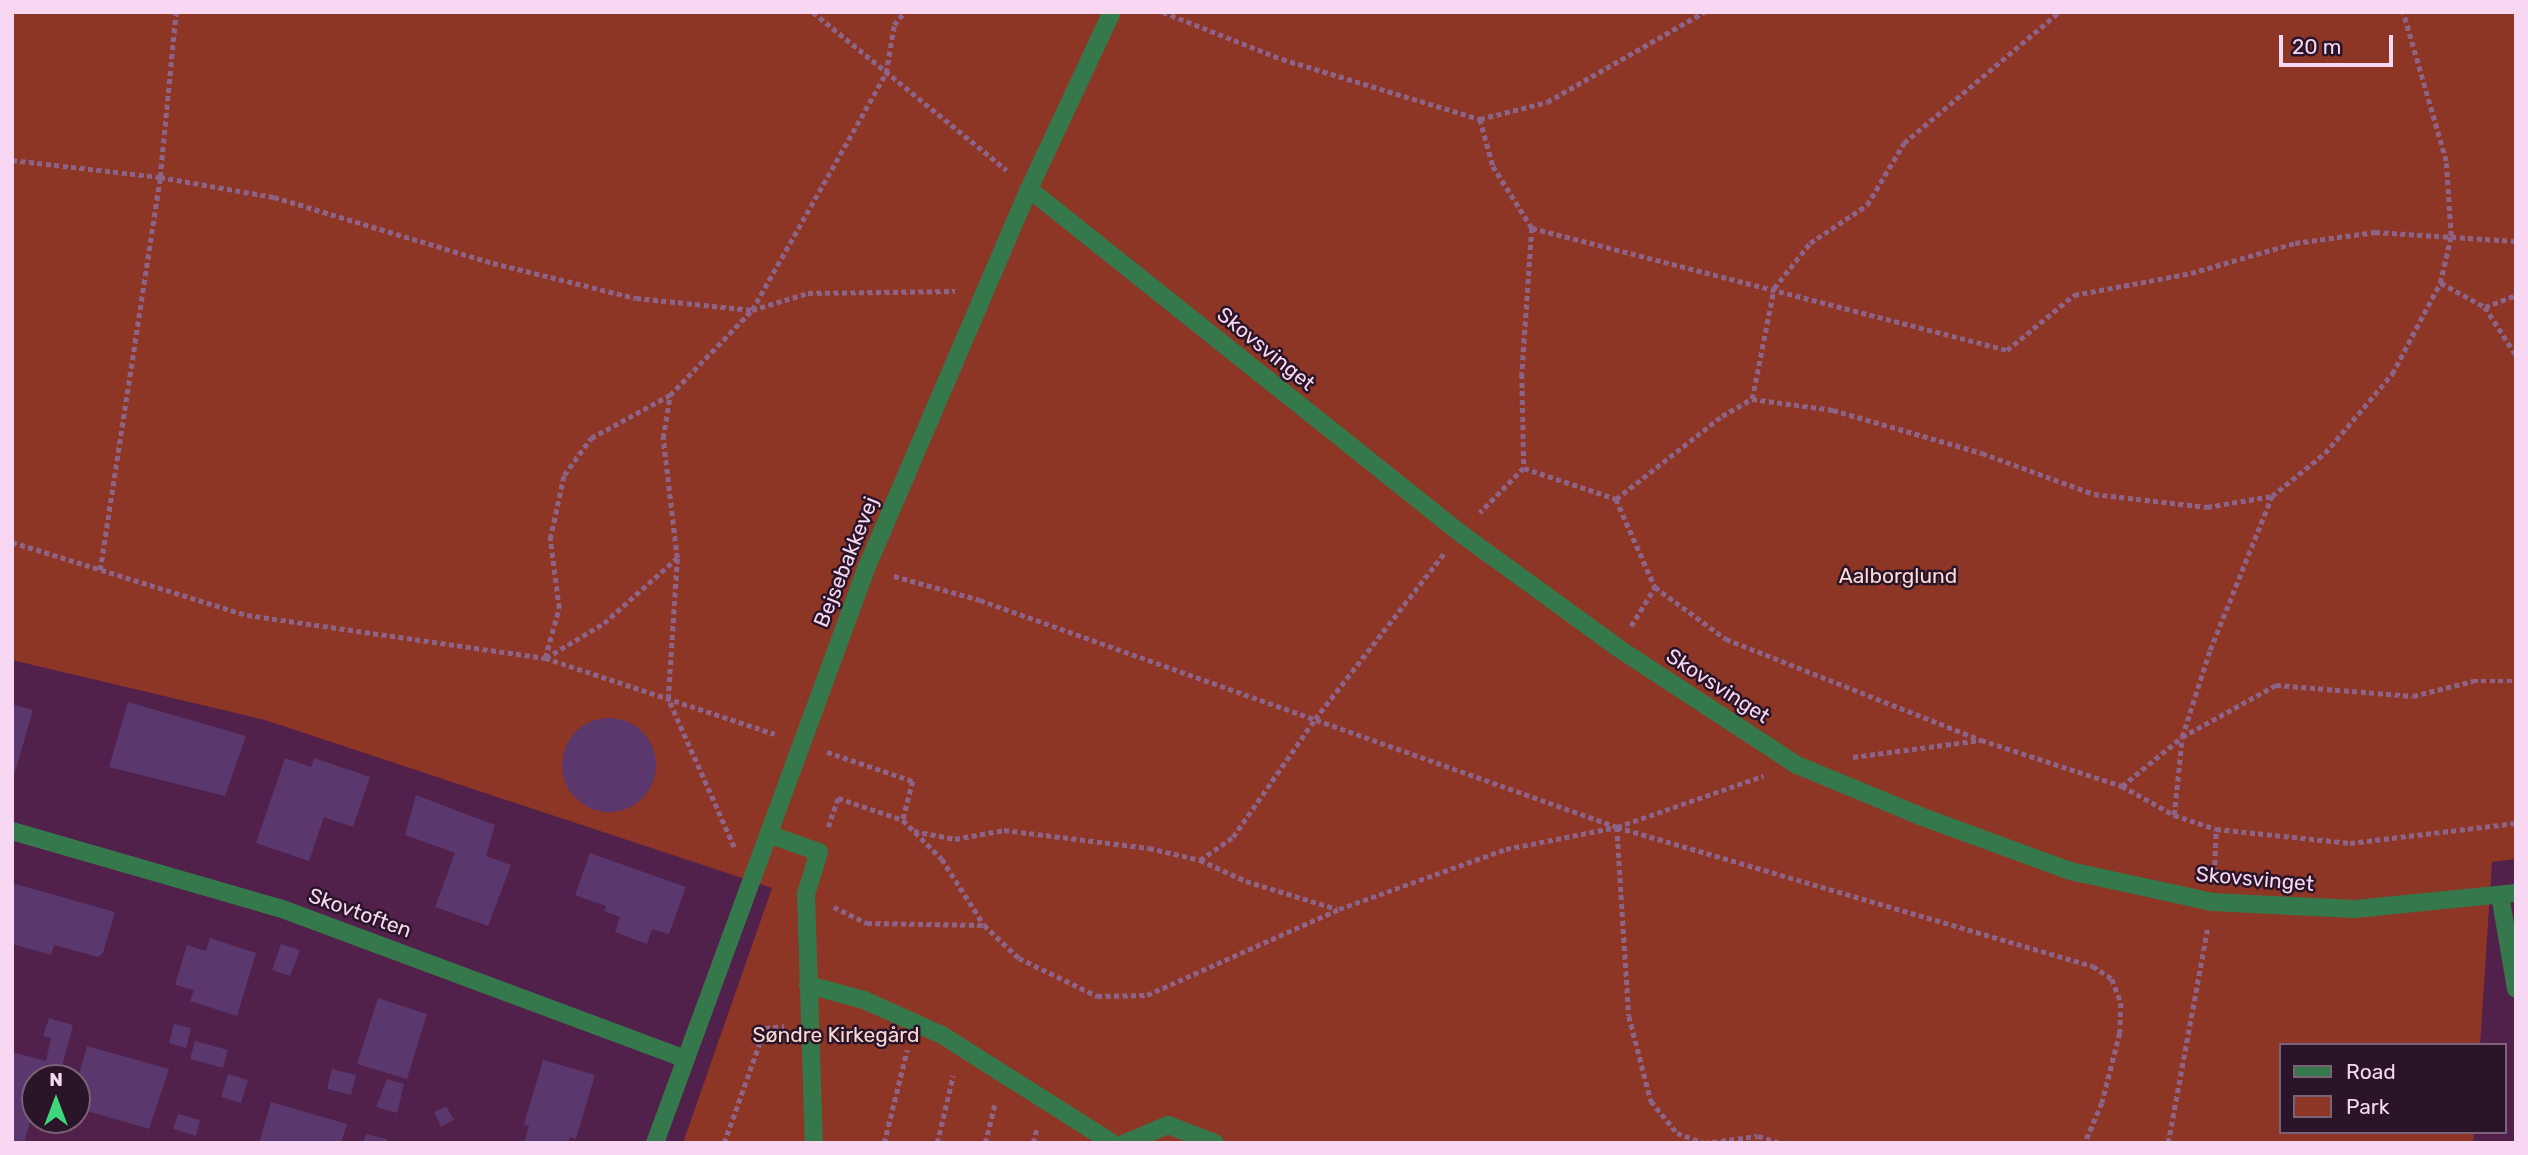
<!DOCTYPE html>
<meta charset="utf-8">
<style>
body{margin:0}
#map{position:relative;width:2528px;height:1155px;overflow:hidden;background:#51204b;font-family:Rubik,sans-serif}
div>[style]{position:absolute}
.green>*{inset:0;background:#8e3626}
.building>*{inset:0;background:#5a376d}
.round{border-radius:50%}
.path>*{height:4.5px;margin-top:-2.25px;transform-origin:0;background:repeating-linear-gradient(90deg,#8e6388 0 5px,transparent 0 8.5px)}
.service>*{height:18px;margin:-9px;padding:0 9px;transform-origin:9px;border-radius:9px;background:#35784b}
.minor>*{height:18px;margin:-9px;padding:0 9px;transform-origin:9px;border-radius:9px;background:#35784b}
.tertiary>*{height:18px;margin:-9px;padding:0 9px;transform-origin:9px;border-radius:9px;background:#35784b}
span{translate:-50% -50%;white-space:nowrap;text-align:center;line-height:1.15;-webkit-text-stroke:5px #2a1427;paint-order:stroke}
.street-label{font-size:21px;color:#f7d7f1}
.park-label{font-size:21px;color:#fbdad3}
.frame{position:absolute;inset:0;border:14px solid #f7d7f1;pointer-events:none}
.legend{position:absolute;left:2279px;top:1043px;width:228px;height:91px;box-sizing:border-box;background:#2a1427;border:2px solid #7c6278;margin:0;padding:9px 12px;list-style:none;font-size:21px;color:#f7d7f1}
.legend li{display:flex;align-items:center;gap:14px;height:35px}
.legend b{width:35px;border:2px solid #7c6278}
.north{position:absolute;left:21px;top:1064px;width:70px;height:70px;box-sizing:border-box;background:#2a1427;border:2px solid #7c6278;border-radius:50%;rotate:0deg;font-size:19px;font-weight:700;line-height:28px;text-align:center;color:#f7d7f1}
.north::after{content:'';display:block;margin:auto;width:24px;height:32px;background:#40d77c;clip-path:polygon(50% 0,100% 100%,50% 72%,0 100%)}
.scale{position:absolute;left:2279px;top:35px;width:114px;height:32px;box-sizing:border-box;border:4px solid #f7d7f1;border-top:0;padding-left:9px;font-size:21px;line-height:24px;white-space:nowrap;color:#f7d7f1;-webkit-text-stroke:5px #2a1427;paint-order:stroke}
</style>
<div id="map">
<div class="green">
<i style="clip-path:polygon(12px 12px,2516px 12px,2516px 859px,2492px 862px,2480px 1045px,2281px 1045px,2281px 1132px,2474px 1132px,2473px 1143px,683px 1143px,772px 888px,265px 720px,12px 660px)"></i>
</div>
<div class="building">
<i style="clip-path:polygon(128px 702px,246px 736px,225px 796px,109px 767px)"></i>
<i style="clip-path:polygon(12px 704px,33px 710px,13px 779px,12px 779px)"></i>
<i class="round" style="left:562px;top:718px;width:94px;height:94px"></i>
<i style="clip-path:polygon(285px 758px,311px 767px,314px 758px,370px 777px,353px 827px,324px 817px,309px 861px,256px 843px)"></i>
<i style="clip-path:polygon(416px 795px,495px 825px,486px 856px,511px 865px,488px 926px,435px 907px,455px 853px,405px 835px)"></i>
<i style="clip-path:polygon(590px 853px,686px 887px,669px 934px,652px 929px,647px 944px,615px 932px,620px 917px,604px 911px,606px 906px,575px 895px)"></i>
<i style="clip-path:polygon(12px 883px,115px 912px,103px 953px,98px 957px,54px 945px,51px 955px,12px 944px)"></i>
<i style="clip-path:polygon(210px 938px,256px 953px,237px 1016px,190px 1001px,194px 990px,175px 985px,187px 945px,206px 951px)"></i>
<i style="clip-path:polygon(281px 944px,300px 950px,290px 976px,272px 970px)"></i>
<i style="clip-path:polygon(378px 998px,427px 1014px,407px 1079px,357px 1064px)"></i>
<i style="clip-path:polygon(49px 1018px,73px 1025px,59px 1078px,35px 1078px,35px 1104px,24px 1143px,12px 1143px,12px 1052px,46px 1061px,51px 1038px,43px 1036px)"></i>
<i style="clip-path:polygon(174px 1024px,191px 1028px,186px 1048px,169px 1043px)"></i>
<i style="clip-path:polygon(195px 1041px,228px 1050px,223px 1068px,190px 1059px)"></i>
<i style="clip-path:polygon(87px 1046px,169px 1069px,149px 1129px,77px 1108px,77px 1082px)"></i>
<i style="clip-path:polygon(543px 1060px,595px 1075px,576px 1139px,570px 1137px,568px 1143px,524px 1143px,529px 1126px,524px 1124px)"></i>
<i style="clip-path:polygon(332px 1069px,356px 1075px,351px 1095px,327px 1089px)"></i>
<i style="clip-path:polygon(228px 1074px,248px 1080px,241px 1103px,221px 1097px)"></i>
<i style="clip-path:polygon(387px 1079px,404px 1084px,397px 1113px,376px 1107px)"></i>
<i style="clip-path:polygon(271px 1102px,347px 1124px,341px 1143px,259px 1143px)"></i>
<i style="clip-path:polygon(446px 1106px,454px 1120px,441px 1127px,434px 1112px)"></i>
<i style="clip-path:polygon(178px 1114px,200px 1120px,196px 1136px,173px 1129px)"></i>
<i style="clip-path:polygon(366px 1134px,387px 1139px,387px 1143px,363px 1143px)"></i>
</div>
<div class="path">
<i style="left:813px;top:12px;width:250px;rotate:39.2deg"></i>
<i style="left:1163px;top:12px;width:128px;rotate:21.6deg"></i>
<i style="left:1282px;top:59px;width:207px;rotate:16.9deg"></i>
<i style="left:1480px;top:119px;width:49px;rotate:74.5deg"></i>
<i style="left:1493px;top:166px;width:73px;rotate:57.8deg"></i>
<i style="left:1532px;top:228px;width:146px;rotate:93.9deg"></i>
<i style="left:1522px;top:374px;width:94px;rotate:88.8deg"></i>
<i style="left:1524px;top:468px;width:63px;rotate:134.4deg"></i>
<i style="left:1480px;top:119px;width:69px;rotate:-14.2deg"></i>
<i style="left:1547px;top:102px;width:181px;rotate:-29.8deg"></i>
<i style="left:12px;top:160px;width:149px;rotate:6.6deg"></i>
<i style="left:160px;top:177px;width:116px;rotate:10deg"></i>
<i style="left:274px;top:197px;width:229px;rotate:16.8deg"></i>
<i style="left:493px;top:263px;width:147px;rotate:13.8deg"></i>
<i style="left:636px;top:298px;width:117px;rotate:5.9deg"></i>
<i style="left:752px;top:310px;width:59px;rotate:-16.9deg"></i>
<i style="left:808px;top:293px;width:147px;rotate:-0.8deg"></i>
<i style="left:1532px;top:228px;width:490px;rotate:14.4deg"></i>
<i style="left:2007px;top:350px;width:87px;rotate:-39.4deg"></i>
<i style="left:2074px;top:295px;width:119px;rotate:-10.6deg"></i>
<i style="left:2191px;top:273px;width:108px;rotate:-16.1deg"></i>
<i style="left:2295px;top:243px;width:81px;rotate:-7.8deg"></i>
<i style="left:2375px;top:232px;width:141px;rotate:3.7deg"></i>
<i style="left:2441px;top:283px;width:50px;rotate:28.6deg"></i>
<i style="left:2485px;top:307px;width:57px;rotate:57.1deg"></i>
<i style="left:2485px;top:307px;width:33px;rotate:-21deg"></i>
<i style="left:1752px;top:399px;width:113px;rotate:-78.8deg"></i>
<i style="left:1774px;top:288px;width:58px;rotate:-51.3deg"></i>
<i style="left:1810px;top:243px;width:69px;rotate:-33.7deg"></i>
<i style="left:1867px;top:205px;width:72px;rotate:-59.2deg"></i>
<i style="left:1904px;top:143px;width:203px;rotate:-40.2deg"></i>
<i style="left:1524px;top:468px;width:97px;rotate:18.6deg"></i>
<i style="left:1616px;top:499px;width:96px;rotate:66.1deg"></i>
<i style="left:1655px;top:587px;width:88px;rotate:36.2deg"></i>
<i style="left:1726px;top:639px;width:274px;rotate:21.6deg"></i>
<i style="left:1981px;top:740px;width:148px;rotate:18.1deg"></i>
<i style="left:2122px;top:786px;width:60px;rotate:29.1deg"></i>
<i style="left:2174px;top:815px;width:44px;rotate:18.4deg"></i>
<i style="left:2216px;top:829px;width:135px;rotate:6deg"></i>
<i style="left:2350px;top:843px;width:167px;rotate:-6.9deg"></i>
<i style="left:1616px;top:499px;width:135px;rotate:-38.1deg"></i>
<i style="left:1722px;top:416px;width:34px;rotate:-30deg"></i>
<i style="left:1752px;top:399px;width:82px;rotate:7.7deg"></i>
<i style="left:1833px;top:410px;width:155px;rotate:16.1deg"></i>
<i style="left:1982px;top:453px;width:119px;rotate:20.1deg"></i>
<i style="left:2094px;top:494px;width:114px;rotate:6.6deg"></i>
<i style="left:2207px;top:507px;width:66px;rotate:-9.6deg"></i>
<i style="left:2272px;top:496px;width:68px;rotate:-39.1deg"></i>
<i style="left:2325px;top:453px;width:104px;rotate:-49.7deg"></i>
<i style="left:2392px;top:374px;width:103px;rotate:-62.2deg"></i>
<i style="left:2440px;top:283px;width:48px;rotate:-76.8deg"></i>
<i style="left:2451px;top:236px;width:75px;rotate:-93.8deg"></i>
<i style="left:2446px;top:161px;width:155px;rotate:-106.1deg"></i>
<i style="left:12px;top:542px;width:246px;rotate:17.3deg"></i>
<i style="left:247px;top:615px;width:301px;rotate:8.2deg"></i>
<i style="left:545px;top:658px;width:242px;rotate:18.3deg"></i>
<i style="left:100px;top:570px;width:398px;rotate:-81.3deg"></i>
<i style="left:160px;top:177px;width:166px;rotate:-84.5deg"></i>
<i style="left:894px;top:576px;width:89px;rotate:15.6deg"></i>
<i style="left:980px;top:600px;width:676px;rotate:19.61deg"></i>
<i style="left:1617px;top:827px;width:496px;rotate:16.3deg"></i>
<i style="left:2093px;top:966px;width:23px;rotate:34deg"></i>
<i style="left:2112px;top:979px;width:26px;rotate:69deg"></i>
<i style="left:2121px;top:1003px;width:30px;rotate:92deg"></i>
<i style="left:2120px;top:1033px;width:72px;rotate:104.4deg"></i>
<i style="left:2102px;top:1103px;width:43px;rotate:113deg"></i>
<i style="left:1631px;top:626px;width:46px;rotate:-58.4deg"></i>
<i style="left:545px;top:658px;width:52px;rotate:-74.4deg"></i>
<i style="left:559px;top:608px;width:70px;rotate:-97.4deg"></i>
<i style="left:550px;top:539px;width:66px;rotate:-77.7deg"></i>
<i style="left:564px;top:475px;width:46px;rotate:-53.9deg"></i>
<i style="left:591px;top:438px;width:90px;rotate:-28.6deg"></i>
<i style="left:546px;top:658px;width:68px;rotate:-31.1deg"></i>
<i style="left:604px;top:623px;width:98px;rotate:-41.7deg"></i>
<i style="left:827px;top:752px;width:91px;rotate:18.6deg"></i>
<i style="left:913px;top:781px;width:40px;rotate:104.4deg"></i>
<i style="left:1853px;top:757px;width:129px;rotate:-7.6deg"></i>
<i style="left:2122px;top:786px;width:77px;rotate:-39.2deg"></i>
<i style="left:2182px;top:737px;width:107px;rotate:-29deg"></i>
<i style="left:2276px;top:685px;width:137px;rotate:4.6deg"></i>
<i style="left:2413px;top:696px;width:62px;rotate:-14deg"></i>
<i style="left:2473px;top:681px;width:43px"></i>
<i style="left:2174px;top:815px;width:78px;rotate:-84.1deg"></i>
<i style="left:2182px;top:737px;width:91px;rotate:-72.2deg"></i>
<i style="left:2210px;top:650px;width:166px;rotate:-68.1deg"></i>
<i style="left:828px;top:827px;width:31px;rotate:-71deg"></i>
<i style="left:838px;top:798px;width:69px;rotate:18.7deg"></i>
<i style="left:903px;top:820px;width:55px;rotate:45deg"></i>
<i style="left:942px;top:859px;width:78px;rotate:57.5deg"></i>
<i style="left:984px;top:925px;width:48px;rotate:43.3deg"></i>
<i style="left:1019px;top:958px;width:87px;rotate:26deg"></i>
<i style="left:1097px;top:996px;width:50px;rotate:-1.1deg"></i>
<i style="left:1147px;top:995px;width:210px;rotate:-24.1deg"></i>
<i style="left:1339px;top:909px;width:177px;rotate:-19.8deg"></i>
<i style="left:1506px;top:849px;width:113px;rotate:-11.2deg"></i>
<i style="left:1617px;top:827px;width:155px;rotate:-19.3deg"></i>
<i style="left:1617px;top:827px;width:189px;rotate:86.4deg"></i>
<i style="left:1629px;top:1016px;width:88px;rotate:75.5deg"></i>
<i style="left:1651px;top:1101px;width:41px;rotate:50.9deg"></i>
<i style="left:1677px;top:1133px;width:29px;rotate:20deg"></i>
<i style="left:1704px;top:1143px;width:54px;rotate:-7.4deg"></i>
<i style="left:1758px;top:1136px;width:23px;rotate:18deg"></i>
<i style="left:914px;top:831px;width:42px;rotate:11deg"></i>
<i style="left:955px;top:839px;width:50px;rotate:-10.4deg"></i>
<i style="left:1004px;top:830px;width:146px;rotate:7.1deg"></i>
<i style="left:1149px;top:848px;width:52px;rotate:13.2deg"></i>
<i style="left:1200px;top:860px;width:51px;rotate:24.5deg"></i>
<i style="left:1246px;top:881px;width:95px;rotate:17.1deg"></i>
<i style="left:734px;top:847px;width:162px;rotate:-114deg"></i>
<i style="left:668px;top:699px;width:141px;rotate:-86.3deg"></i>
<i style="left:677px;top:558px;width:121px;rotate:-96.7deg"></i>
<i style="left:663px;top:438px;width:44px;rotate:-80.8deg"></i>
<i style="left:670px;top:395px;width:118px;rotate:-46deg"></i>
<i style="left:752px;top:310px;width:272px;rotate:-60.5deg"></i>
<i style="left:886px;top:73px;width:49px;rotate:-80.5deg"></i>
<i style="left:894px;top:25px;width:16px;rotate:-52deg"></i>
<i style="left:1200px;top:860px;width:40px;rotate:-34.9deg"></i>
<i style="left:1233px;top:837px;width:144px;rotate:-55.2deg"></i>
<i style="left:1315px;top:719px;width:210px;rotate:-52.1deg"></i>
<i style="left:2214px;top:873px;width:44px;rotate:-87.4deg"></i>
<i style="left:834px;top:907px;width:37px;rotate:26deg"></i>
<i style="left:867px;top:923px;width:117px;rotate:1deg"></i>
<i style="left:724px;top:1143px;width:122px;rotate:-70.4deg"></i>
<i style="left:765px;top:1028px;width:19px;rotate:-6deg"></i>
<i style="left:884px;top:1143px;width:96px;rotate:-76.1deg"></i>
<i style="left:937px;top:1143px;width:69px;rotate:-76.6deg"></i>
<i style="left:985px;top:1143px;width:41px;rotate:-76deg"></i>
<i style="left:1033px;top:1143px;width:16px;rotate:-76deg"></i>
<i style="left:2168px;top:1143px;width:217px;rotate:-79.6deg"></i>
</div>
<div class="service">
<i style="left:768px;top:834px;width:54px;rotate:19.4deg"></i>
<i style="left:819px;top:852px;width:44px;rotate:107.2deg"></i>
<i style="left:806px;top:894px;width:249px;rotate:88.2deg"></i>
<i style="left:2500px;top:895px;width:95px;rotate:80.3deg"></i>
<i style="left:808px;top:985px;width:58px;rotate:15deg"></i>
<i style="left:864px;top:1000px;width:85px;rotate:24.2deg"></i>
<i style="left:942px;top:1035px;width:201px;rotate:32.4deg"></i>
<i style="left:1125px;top:1143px;width:47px;rotate:-22.7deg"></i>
<i style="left:1168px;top:1125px;width:50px;rotate:21deg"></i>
</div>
<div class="minor">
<i style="left:1029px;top:189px;width:551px;rotate:38.59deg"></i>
<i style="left:1460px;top:533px;width:195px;rotate:36deg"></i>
<i style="left:1618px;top:648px;width:214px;rotate:33.2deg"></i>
<i style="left:1797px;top:765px;width:133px;rotate:22.5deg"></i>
<i style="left:1920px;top:816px;width:160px;rotate:20.1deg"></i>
<i style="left:2070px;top:871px;width:145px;rotate:12.3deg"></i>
<i style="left:2212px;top:902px;width:143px;rotate:2.8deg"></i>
<i style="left:2355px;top:909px;width:162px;rotate:-5.7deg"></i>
<i style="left:12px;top:831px;width:284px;rotate:16.1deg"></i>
<i style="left:285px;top:910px;width:427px;rotate:20.4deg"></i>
</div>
<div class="tertiary">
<i style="left:655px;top:1143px;width:612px;rotate:-69.82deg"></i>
<i style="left:866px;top:569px;width:413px;rotate:-66.8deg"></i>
<i style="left:1029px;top:189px;width:195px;rotate:-64.9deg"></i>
</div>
<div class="street-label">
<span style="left:1266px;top:349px;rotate:39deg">Skovsvinget</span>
<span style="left:846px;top:562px;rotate:-68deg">Bejsebakkevej</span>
<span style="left:1718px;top:686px;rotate:33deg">Skovsvinget</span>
<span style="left:2255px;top:879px;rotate:5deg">Skovsvinget</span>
<span style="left:360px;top:913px;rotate:20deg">Skovtoften</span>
</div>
<div class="park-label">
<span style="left:1898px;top:576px">Aalborglund</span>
<span style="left:836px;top:1035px">Søndre Kirkegård</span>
</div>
<div class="frame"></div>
<ul class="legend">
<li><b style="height:9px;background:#35784b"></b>Road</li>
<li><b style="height:19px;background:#8e3626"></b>Park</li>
</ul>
<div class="north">N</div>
<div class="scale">20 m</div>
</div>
